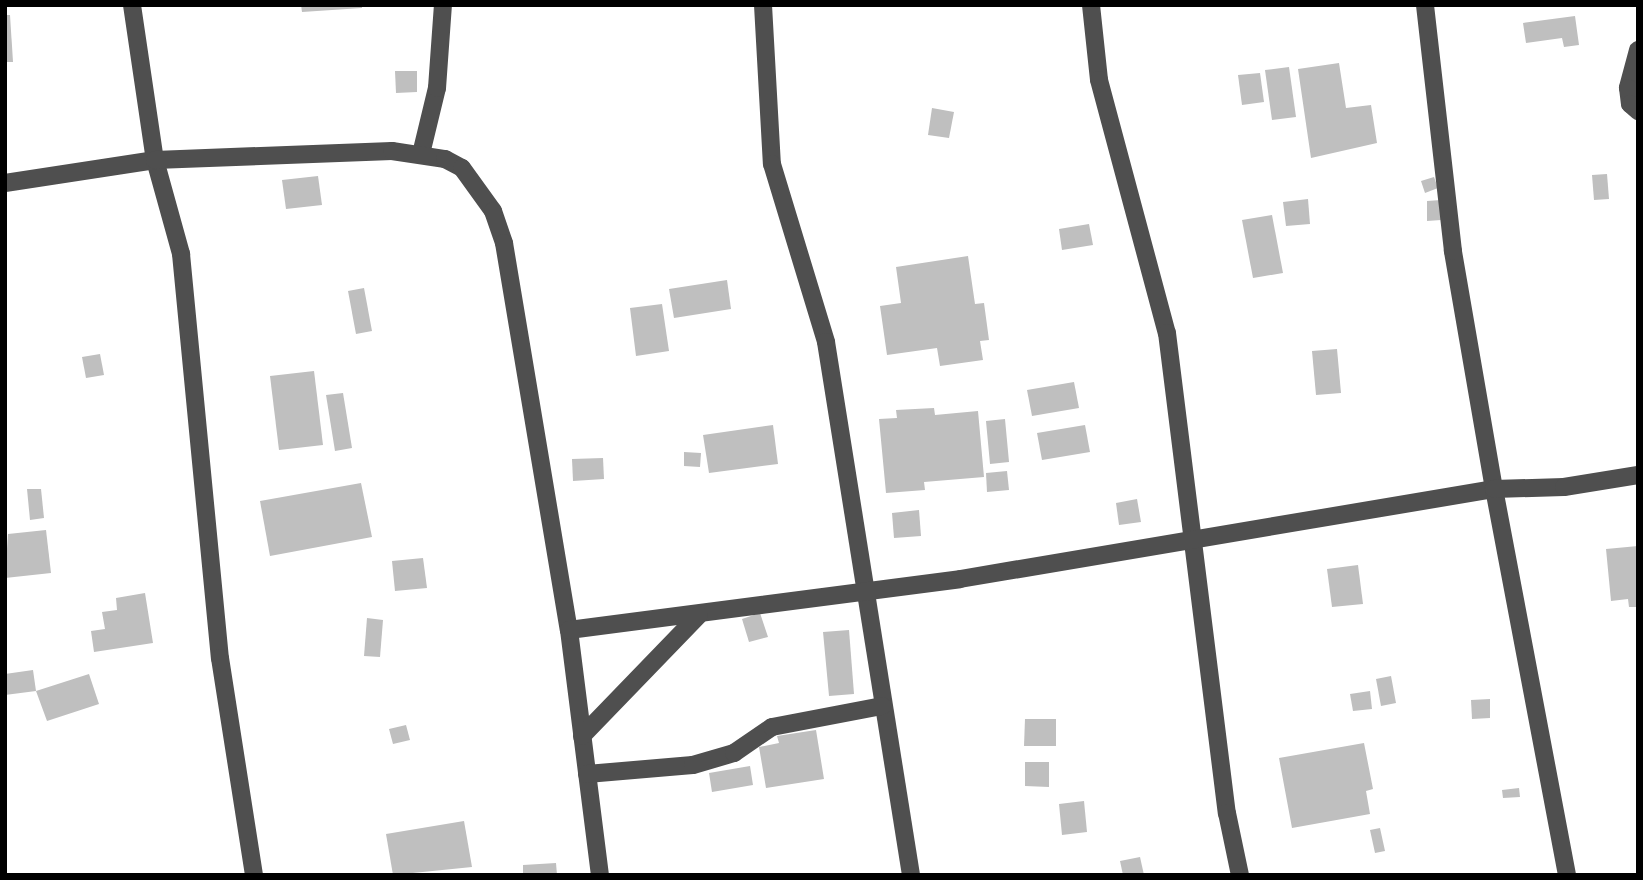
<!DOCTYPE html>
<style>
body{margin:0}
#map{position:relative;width:1643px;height:880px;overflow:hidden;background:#fff;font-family:Raleway,sans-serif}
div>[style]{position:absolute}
.building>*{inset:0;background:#bfbfbf}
.minor>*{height:18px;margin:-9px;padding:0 9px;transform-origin:9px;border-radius:9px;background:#4f4f4f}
span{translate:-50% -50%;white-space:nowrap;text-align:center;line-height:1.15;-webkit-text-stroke:7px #fff;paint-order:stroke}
.frame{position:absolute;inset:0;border:7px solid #000;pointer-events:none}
</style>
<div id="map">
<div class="building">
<i style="clip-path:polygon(301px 5px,362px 5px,362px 8px,302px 12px)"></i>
<i style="clip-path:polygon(5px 15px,10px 15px,13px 62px,5px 62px)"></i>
<i style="clip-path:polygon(1575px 16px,1579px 45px,1564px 47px,1562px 38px,1526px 43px,1523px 23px)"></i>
<i style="clip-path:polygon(1339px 63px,1346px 108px,1371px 105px,1377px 143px,1311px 158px,1298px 69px)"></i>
<i style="clip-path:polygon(1289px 67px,1296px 117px,1272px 120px,1265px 70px)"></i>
<i style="clip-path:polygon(395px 71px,417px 71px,417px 92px,396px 93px)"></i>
<i style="clip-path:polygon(1260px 73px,1264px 102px,1242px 105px,1238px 75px)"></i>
<i style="clip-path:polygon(932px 108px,954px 112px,949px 138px,928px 135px)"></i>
<i style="clip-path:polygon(1607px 174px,1609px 199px,1594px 200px,1592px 175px)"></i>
<i style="clip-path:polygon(318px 176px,322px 205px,286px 209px,282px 180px)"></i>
<i style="clip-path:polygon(1434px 177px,1438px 188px,1425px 193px,1421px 181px)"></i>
<i style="clip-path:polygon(1308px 199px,1310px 224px,1286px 226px,1283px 202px)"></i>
<i style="clip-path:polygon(1441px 200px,1441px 220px,1427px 221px,1427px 201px)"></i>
<i style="clip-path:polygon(1272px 215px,1283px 273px,1253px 278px,1242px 220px)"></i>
<i style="clip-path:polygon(1089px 224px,1093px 245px,1062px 250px,1059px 229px)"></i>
<i style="clip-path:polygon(968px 256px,975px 304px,984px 303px,989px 340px,980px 341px,983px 360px,940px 366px,937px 348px,887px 355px,880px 306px,901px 303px,896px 267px)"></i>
<i style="clip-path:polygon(727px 280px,731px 309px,674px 318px,669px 289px)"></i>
<i style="clip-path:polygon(364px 288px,372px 331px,356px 334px,348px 291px)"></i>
<i style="clip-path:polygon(662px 304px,669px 351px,636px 356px,630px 308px)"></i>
<i style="clip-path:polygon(1337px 349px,1341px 393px,1316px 395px,1312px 351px)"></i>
<i style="clip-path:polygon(100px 354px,104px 375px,86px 378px,82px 357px)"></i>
<i style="clip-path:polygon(314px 371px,323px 445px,279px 450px,270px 376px)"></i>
<i style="clip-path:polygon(1074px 382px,1079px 408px,1032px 416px,1027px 390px)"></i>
<i style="clip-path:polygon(343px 393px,352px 448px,335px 451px,326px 395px)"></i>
<i style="clip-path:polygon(934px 408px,935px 415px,978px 411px,984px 477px,924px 482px,925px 490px,886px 493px,879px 419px,897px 418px,896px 410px)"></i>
<i style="clip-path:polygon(1005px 419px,1009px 462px,990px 464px,986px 421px)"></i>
<i style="clip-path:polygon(773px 425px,778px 464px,709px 473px,703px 435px)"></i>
<i style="clip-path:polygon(1085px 425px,1090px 452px,1042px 460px,1037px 433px)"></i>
<i style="clip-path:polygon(684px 452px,701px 453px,700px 467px,684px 466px)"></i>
<i style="clip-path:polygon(603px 458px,604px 479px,573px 481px,572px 459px)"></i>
<i style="clip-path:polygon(1007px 471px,1009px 490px,987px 492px,986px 473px)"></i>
<i style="clip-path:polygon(361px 483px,372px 537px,270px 556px,260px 501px)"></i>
<i style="clip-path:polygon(27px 489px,41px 489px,44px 518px,30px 520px)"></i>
<i style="clip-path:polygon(1137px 499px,1141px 522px,1119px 525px,1116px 503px)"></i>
<i style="clip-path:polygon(919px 510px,921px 536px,894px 538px,892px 513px)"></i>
<i style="clip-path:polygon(46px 530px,51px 573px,5px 578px,8px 534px)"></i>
<i style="clip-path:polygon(1638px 546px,1638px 607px,1629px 607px,1628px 599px,1611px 601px,1606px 549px)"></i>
<i style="clip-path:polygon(423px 558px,427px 588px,395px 591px,392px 561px)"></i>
<i style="clip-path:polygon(1358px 565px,1363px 604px,1332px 607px,1327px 569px)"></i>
<i style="clip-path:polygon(145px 593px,153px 643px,94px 652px,91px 631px,105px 629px,102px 612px,117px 610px,116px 598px)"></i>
<i style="clip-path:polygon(760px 613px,768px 637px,749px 642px,742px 619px)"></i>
<i style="clip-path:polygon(367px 618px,383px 620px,380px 657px,364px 656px)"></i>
<i style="clip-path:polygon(849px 630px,854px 694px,829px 696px,823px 632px)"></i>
<i style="clip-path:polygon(33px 670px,36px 691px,89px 674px,99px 704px,47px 721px,36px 691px,5px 695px,5px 674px)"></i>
<i style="clip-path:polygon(1391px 676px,1396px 703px,1381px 706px,1376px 679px)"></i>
<i style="clip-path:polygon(1370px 691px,1372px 709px,1353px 711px,1350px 694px)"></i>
<i style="clip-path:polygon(1490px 699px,1490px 718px,1472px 719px,1471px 700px)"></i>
<i style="clip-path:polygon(1025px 719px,1056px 719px,1056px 746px,1024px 746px)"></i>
<i style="clip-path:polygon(406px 725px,410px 740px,393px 744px,389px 729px)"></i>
<i style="clip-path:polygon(816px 730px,824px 779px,766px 788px,759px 747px,779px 743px,777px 736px)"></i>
<i style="clip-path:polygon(1364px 743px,1373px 789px,1366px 791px,1370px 814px,1292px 828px,1279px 758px)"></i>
<i style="clip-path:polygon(1025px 762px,1049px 762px,1049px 787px,1025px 786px)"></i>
<i style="clip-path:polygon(750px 766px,753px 785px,712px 792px,709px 773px)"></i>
<i style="clip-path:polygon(1519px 788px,1520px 797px,1503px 798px,1502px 790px)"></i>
<i style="clip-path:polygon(1084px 801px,1087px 832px,1062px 835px,1059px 804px)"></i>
<i style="clip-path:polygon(464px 821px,472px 867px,393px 875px,386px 834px)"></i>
<i style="clip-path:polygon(1380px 828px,1385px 851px,1375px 853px,1370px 830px)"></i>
<i style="clip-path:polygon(1140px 857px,1144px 875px,1123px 875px,1120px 861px)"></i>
<i style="clip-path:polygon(556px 863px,557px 875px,523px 875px,523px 865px)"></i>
</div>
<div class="minor">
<i style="left:132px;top:5px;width:157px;rotate:81.6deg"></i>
<i style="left:155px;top:160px;width:98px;rotate:74.5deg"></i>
<i style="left:181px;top:254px;width:406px;rotate:84.5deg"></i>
<i style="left:220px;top:658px;width:220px;rotate:81.1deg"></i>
<i style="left:763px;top:5px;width:159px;rotate:86.8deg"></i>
<i style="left:772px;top:164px;width:186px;rotate:73.1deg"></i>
<i style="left:826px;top:342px;width:540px;rotate:80.94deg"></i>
<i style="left:1091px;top:5px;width:75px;rotate:83.9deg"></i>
<i style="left:1099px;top:80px;width:262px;rotate:75deg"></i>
<i style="left:1167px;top:333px;width:484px;rotate:82.9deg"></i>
<i style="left:1227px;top:813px;width:63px;rotate:78.2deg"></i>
<i style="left:1638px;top:50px;width:39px;rotate:105deg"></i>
<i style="left:1628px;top:88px;width:16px;rotate:83deg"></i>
<i style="left:1630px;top:104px;width:11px;rotate:41deg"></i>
<i style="left:421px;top:154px;width:68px;rotate:-76.4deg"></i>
<i style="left:437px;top:88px;width:83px;rotate:-85.9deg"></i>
<i style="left:5px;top:183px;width:152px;rotate:-8.7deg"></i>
<i style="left:155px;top:160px;width:237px;rotate:-2.2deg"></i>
<i style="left:392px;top:151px;width:54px;rotate:8.6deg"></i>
<i style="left:445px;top:159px;width:19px;rotate:28deg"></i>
<i style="left:462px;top:168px;width:53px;rotate:54.2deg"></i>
<i style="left:493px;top:211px;width:34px;rotate:71deg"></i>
<i style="left:504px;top:243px;width:392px;rotate:80.5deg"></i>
<i style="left:569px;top:630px;width:247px;rotate:82.8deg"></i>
<i style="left:569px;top:630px;width:394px;rotate:-7.4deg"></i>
<i style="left:960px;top:579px;width:542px;rotate:-9.57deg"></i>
<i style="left:1494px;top:489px;width:242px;rotate:-99.8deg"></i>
<i style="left:1453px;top:251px;width:248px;rotate:-96.5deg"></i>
<i style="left:582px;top:736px;width:168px;rotate:-46deg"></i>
<i style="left:587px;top:774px;width:106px;rotate:-4.9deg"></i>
<i style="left:693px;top:765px;width:43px;rotate:-16.3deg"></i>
<i style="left:734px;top:753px;width:46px;rotate:-34.4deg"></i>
<i style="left:772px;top:727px;width:112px;rotate:-10.8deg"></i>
<i style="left:1567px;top:875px;width:393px;rotate:-100.7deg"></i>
<i style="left:1494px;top:489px;width:70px;rotate:-1.6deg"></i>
<i style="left:1564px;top:487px;width:75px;rotate:-9.2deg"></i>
</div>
<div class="frame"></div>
</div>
